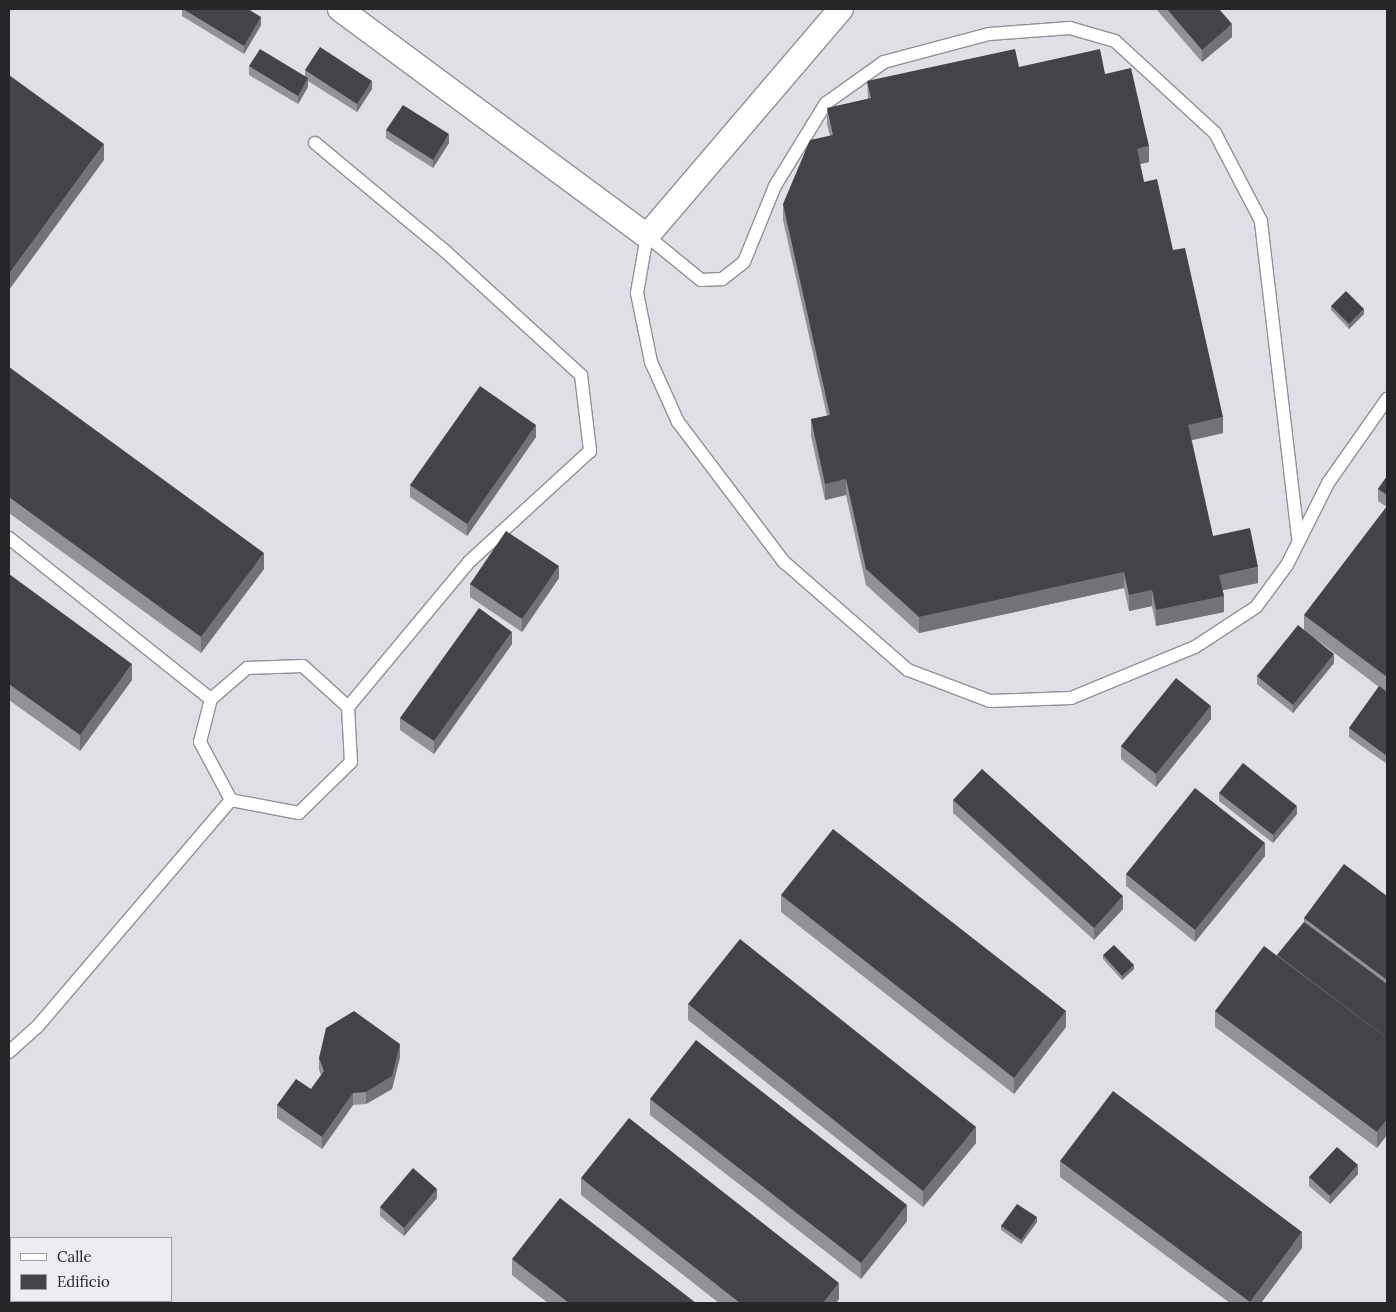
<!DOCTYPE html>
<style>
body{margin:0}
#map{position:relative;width:1396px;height:1312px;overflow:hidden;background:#e1dee6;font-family:Lora,serif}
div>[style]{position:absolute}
.roads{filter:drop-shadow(1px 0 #939098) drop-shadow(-1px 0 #939098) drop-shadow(0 1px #939098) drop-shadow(0 -1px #939098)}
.lane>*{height:12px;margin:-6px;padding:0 6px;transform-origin:6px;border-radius:6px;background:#fff}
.street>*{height:24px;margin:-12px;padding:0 12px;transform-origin:12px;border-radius:12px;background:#fff}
.wall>*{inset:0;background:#939098}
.shaded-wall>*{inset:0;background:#747279}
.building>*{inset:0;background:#45434a}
span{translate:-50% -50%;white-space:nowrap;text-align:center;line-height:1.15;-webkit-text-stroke:5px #eeebf3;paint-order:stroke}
.frame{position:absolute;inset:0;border:10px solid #262528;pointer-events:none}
.legend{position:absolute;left:10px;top:1237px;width:162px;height:65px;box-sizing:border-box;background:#eeebf3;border:1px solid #9e9ca2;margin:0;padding:6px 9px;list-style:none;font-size:15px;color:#262528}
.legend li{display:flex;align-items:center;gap:10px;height:25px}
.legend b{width:25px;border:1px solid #9e9ca2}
</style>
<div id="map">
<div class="roads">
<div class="lane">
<i style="left:315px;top:143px;width:169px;rotate:39.7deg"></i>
<i style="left:445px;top:251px;width:184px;rotate:42.4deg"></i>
<i style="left:581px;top:375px;width:77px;rotate:83.2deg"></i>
<i style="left:590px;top:451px;width:164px;rotate:137.5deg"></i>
<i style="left:469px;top:562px;width:189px;rotate:129.8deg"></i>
<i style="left:1298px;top:537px;width:318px;rotate:-96.7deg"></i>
<i style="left:1261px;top:221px;width:99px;rotate:-117.6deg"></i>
<i style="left:1215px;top:133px;width:136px;rotate:-137.4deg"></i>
<i style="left:1115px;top:41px;width:47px;rotate:-163.9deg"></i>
<i style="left:1070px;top:28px;width:81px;rotate:175.8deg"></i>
<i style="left:989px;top:34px;width:109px;rotate:165.1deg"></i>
<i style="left:884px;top:62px;width:71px;rotate:144.7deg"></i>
<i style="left:826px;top:103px;width:97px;rotate:121.6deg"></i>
<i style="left:775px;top:186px;width:82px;rotate:112.2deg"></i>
<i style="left:744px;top:262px;width:28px;rotate:142deg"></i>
<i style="left:722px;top:279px;width:21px;rotate:177deg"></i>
<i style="left:701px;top:280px;width:70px;rotate:-140.8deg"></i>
<i style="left:647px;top:236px;width:58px;rotate:100deg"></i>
<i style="left:637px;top:293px;width:70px;rotate:78.5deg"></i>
<i style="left:651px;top:362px;width:66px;rotate:65.8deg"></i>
<i style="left:678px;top:422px;width:176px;rotate:52.9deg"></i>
<i style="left:784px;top:562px;width:164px;rotate:41.1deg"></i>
<i style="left:908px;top:670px;width:88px;rotate:20.7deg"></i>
<i style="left:990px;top:701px;width:81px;rotate:-2.1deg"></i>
<i style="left:1071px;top:698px;width:134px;rotate:-22.4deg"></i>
<i style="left:1195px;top:647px;width:73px;rotate:-33.3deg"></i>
<i style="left:1256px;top:607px;width:52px;rotate:-53.6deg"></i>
<i style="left:1287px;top:565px;width:92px;rotate:-63.4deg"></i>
<i style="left:1328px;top:483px;width:103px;rotate:-54.9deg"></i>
<i style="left:9px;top:538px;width:258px;rotate:38.6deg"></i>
<i style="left:303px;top:666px;width:61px;rotate:42.3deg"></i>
<i style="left:348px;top:707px;width:55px;rotate:86.9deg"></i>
<i style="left:351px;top:762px;width:73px;rotate:135.6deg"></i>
<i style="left:299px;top:813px;width:69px;rotate:-169.2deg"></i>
<i style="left:231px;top:800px;width:66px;rotate:-118.1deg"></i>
<i style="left:200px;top:742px;width:44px;rotate:-75.7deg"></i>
<i style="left:211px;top:699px;width:48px;rotate:-40.7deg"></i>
<i style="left:247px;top:668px;width:56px;rotate:-2deg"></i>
<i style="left:9px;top:1052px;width:38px;rotate:-42deg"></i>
<i style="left:37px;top:1027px;width:299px;rotate:-49.5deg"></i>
</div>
<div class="street">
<i style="left:340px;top:9px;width:382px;rotate:36.5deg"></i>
<i style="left:647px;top:236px;width:299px;rotate:-49.5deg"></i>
</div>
</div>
<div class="wall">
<i style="clip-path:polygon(182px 9px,248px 9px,261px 25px,244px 54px,182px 16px)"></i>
<i style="clip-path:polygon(1156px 9px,1219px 9px,1232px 37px,1202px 62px)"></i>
<i style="clip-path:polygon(249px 66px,305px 76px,305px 70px,372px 89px,357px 112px,308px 81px,308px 87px,298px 104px,249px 75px)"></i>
<i style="clip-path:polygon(1019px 67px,1105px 74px,1149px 162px,1140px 164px,1144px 182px,1173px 250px,1223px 433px,1192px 440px,1213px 536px,1258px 583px,1223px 590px,1224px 612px,1156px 626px,1152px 606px,1129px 611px,1124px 588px,919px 633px,866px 585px,846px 495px,825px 500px,811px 436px,811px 419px,827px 416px,783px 220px,783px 204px,830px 136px,827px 124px,827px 108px,868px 99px,867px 81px)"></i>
<i style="clip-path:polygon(386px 130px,449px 143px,433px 168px,386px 138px)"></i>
<i style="clip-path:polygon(1331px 306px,1364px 314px,1349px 329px,1331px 310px)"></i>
<i style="clip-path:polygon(9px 367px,264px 569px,201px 653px,9px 513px)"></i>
<i style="clip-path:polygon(536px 437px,467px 536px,410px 497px,410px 485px)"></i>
<i style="clip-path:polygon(1387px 476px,1387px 764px,1349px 737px,1349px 728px,1379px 687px,1316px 639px,1334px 663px,1293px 713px,1257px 684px,1257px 676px,1304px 630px,1304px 615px,1387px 507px,1378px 501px,1378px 489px)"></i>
<i style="clip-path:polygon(9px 574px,132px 680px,80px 751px,9px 700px)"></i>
<i style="clip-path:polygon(559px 578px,522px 632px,470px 597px,470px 584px)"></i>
<i style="clip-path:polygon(512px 644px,434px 754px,400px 730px,400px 718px)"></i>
<i style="clip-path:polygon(1211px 719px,1156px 787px,1121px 759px,1121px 746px)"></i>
<i style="clip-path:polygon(1219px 793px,1297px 814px,1273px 843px,1219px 801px)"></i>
<i style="clip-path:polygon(953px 800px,1123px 909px,1094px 940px,953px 813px)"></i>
<i style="clip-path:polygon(1265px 856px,1195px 942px,1126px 886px,1126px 874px)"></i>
<i style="clip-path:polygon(781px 895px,1066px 1027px,1014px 1094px,781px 912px)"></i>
<i style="clip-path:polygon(1387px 896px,1387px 1135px,1377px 1148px,1215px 1027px,1215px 1011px,1277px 955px,1304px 922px,1304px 918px)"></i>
<i style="clip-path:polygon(1103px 955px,1134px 969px,1122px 980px,1103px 959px)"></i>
<i style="clip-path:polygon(688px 1004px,976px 1143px,923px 1207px,688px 1020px)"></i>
<i style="clip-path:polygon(400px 1057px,392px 1089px,366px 1104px,353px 1105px,322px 1149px,277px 1118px,277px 1105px,311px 1089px,321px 1075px,319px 1070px,319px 1058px)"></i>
<i style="clip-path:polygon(650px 1099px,907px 1221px,861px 1279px,650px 1115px)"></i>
<i style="clip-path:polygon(1060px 1161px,1302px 1248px,1261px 1303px,1230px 1303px,1060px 1177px)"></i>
<i style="clip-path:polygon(1358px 1174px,1330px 1204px,1309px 1186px,1309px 1177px)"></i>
<i style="clip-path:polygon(581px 1178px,839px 1299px,836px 1303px,719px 1303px,581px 1195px)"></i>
<i style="clip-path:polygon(437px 1198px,404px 1236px,380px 1216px,380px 1207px)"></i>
<i style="clip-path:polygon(1037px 1222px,1021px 1244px,1001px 1230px,1001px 1226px)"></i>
<i style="clip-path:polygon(512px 1259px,696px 1303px,548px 1303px,512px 1275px)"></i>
</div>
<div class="shaded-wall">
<i style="clip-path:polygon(261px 17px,261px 25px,244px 54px,244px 46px)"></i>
<i style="clip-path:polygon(1232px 24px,1232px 37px,1202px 62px,1202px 50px)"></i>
<i style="clip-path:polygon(308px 78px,308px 87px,298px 104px,298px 96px)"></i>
<i style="clip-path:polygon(372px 81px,372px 89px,357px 112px,357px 104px)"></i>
<i style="clip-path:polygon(449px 134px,449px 143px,433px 168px,433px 160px)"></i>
<i style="clip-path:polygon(104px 144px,104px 160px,9px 290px,9px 274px)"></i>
<i style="clip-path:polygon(1149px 146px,1149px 162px,1137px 165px,1137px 149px)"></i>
<i style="clip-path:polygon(1364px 309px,1364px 314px,1349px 329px,1349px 324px)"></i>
<i style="clip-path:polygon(1223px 417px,1223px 433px,1188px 441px,1188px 425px)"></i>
<i style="clip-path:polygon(536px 425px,536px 437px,467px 536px,467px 524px)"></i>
<i style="clip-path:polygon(846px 479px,846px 495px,825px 500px,825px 484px)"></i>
<i style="clip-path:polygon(264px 553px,264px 569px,201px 653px,201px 637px)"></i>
<i style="clip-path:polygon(559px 566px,559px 578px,522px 632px,522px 619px)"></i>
<i style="clip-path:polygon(1258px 567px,1258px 583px,1219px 591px,1219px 575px)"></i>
<i style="clip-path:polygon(1124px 572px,1124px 588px,919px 633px,919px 617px)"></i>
<i style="clip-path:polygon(1152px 590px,1152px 606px,1129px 611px,1129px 595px)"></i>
<i style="clip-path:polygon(1224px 596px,1224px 612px,1156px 626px,1156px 610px)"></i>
<i style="clip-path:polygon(512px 632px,512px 644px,434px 754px,434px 741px)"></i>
<i style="clip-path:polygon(1334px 654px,1334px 663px,1293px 713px,1293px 705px)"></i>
<i style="clip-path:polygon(132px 664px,132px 680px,80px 751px,80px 735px)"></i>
<i style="clip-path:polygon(1211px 706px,1211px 719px,1156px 787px,1156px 774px)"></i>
<i style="clip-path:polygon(1297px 806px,1297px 814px,1273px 843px,1273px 835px)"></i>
<i style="clip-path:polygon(1265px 843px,1265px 856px,1195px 942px,1195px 930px)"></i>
<i style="clip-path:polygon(1123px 896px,1123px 909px,1094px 940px,1094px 928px)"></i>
<i style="clip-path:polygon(1134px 965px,1134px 969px,1122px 980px,1122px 976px)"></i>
<i style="clip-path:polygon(1066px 1011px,1066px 1027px,1014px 1094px,1014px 1078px)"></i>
<i style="clip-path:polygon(400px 1044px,400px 1057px,392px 1089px,366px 1104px,366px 1092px)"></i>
<i style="clip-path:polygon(353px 1093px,353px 1105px,322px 1149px,322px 1137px)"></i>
<i style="clip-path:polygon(1387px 1119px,1387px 1135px,1377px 1148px,1377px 1132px)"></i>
<i style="clip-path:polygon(976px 1127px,976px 1143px,923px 1207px,923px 1191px)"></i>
<i style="clip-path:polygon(1358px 1165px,1358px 1174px,1330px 1204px,1330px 1196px)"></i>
<i style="clip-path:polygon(437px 1189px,437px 1198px,404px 1236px,404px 1228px)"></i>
<i style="clip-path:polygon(907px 1205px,907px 1221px,861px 1279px,861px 1263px)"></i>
<i style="clip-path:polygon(1037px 1217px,1037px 1222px,1021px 1244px,1021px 1240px)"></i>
<i style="clip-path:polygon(1302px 1232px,1302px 1248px,1261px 1303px,1250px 1303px,1250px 1302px)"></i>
<i style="clip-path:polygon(839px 1283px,839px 1299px,836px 1303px,823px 1303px)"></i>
</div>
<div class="building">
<i style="clip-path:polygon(183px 9px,248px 9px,261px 17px,244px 46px)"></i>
<i style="clip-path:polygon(1167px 9px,1219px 9px,1232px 24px,1202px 50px)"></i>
<i style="clip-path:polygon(320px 47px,372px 81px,357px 104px,305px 70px)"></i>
<i style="clip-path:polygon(260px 49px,308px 78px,298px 96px,249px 66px)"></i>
<i style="clip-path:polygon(1015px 49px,1019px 67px,1100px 49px,1105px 74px,1131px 68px,1149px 146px,1137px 149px,1144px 182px,1157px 179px,1173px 250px,1185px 248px,1223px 417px,1188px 425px,1213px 536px,1250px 528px,1258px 567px,1219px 575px,1224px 596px,1156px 610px,1152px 590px,1129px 595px,1124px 572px,919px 617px,866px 569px,846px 479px,825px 484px,811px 419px,830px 415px,783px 204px,810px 140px,833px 135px,827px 108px,871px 98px,867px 81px)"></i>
<i style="clip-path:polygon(9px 75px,104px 144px,9px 274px)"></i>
<i style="clip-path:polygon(403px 105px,449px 134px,433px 160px,386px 130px)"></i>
<i style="clip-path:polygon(1346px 291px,1364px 309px,1349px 324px,1331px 306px)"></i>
<i style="clip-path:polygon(9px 367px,264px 553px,201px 637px,9px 497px)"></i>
<i style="clip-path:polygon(480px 386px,536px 425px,467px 524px,410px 485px)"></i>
<i style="clip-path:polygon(1387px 476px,1387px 495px,1378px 489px)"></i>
<i style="clip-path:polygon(1387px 506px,1387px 677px,1304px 615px)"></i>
<i style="clip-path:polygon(506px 531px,559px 566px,522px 619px,470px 584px)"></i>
<i style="clip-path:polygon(9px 574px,132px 664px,80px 735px,9px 684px)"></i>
<i style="clip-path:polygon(479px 608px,512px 632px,434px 741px,400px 718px)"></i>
<i style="clip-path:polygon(1298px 625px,1334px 654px,1293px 705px,1257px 676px)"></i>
<i style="clip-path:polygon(1176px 678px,1211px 706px,1156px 774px,1121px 746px)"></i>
<i style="clip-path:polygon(1379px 686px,1387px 692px,1387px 756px,1349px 728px)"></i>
<i style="clip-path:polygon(1243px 763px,1297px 806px,1273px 835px,1219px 793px)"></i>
<i style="clip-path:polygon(982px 769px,1123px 896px,1094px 928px,953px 800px)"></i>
<i style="clip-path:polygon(1195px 788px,1265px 843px,1195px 930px,1126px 874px)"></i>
<i style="clip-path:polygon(833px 829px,1066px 1011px,1014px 1078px,781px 895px)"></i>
<i style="clip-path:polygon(1344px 864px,1387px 896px,1387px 980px,1304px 918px)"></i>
<i style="clip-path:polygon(1304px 922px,1387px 984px,1387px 1038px,1277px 955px)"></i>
<i style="clip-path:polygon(740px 939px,976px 1127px,923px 1191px,688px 1004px)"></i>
<i style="clip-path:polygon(1114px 945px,1134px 965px,1122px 976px,1103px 955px)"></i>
<i style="clip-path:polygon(1264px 946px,1387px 1038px,1387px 1119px,1377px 1132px,1215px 1011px)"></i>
<i style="clip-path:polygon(354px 1011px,400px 1044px,392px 1076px,366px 1092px,353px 1093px,322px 1137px,277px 1105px,296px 1079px,311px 1089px,324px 1071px,319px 1058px,326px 1028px)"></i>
<i style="clip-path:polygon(696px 1040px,907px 1205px,861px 1263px,650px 1099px)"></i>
<i style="clip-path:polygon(1113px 1091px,1302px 1232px,1250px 1302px,1060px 1161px)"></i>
<i style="clip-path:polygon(629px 1118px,839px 1283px,823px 1303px,740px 1303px,581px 1178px)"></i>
<i style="clip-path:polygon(1337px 1147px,1358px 1165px,1330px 1196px,1309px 1177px)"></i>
<i style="clip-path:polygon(413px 1168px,437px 1189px,404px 1228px,380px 1207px)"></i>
<i style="clip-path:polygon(560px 1198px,696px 1303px,569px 1303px,512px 1259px)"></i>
<i style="clip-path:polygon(1017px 1204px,1037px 1217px,1021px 1240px,1001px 1226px)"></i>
</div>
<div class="frame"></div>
<ul class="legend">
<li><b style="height:6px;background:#fff"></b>Calle</li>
<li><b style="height:14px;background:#45434a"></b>Edificio</li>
</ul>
</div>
